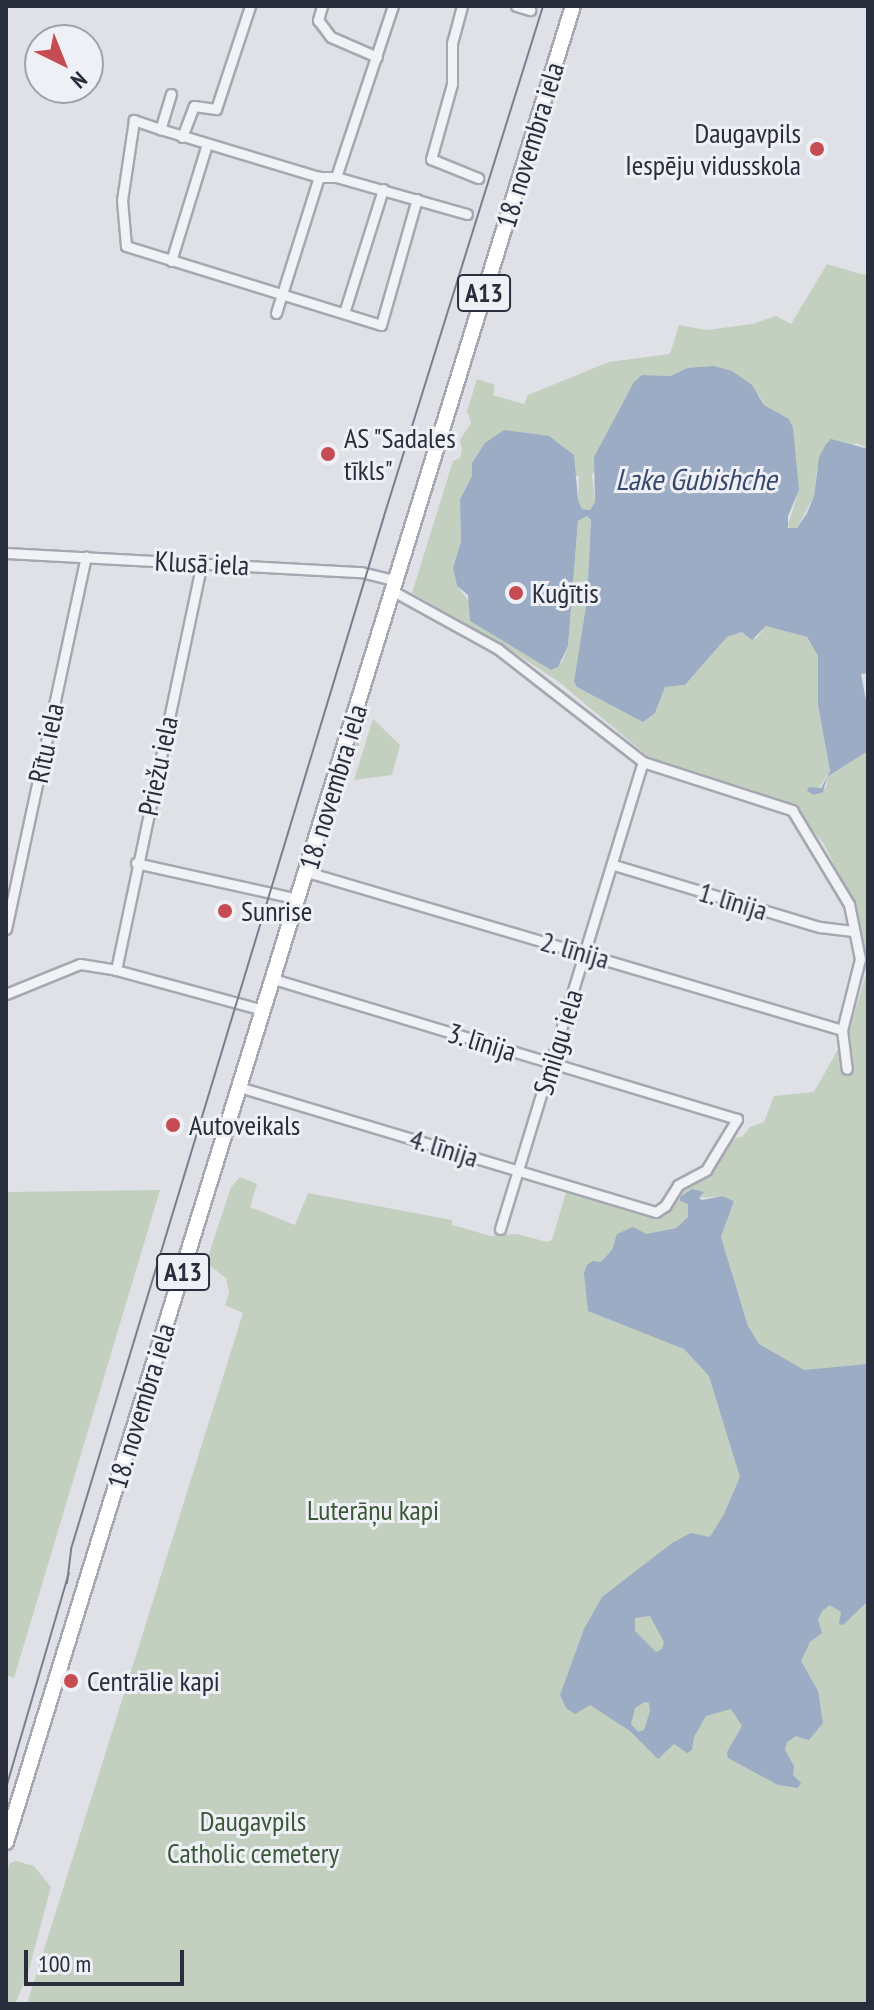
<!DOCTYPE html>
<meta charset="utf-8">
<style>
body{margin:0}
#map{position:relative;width:874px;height:2010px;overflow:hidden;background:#dfe1e7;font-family:"PT Sans Narrow",sans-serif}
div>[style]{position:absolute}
.green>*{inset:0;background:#c3d0c0}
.water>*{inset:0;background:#9cacc5}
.roads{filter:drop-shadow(2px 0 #a5a8b1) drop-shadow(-2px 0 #a5a8b1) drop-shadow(0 2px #a5a8b1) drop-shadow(0 -2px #a5a8b1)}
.minor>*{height:9px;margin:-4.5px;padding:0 4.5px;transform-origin:4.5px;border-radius:4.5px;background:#f1f2f6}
.primary>*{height:14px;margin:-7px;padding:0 7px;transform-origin:7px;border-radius:7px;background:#fff}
.tram>*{height:2px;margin:-1px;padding:0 1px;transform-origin:1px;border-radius:1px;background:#797f8f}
.dots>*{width:22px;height:22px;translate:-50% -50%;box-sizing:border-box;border:4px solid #eef0f5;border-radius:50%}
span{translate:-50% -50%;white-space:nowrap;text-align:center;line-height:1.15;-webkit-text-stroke:6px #eef0f5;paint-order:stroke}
.shield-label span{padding:2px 6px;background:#eef0f5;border:2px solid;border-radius:6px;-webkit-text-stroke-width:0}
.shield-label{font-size:26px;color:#292e3d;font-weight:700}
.poi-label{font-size:28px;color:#292e3d}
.right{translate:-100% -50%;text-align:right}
.left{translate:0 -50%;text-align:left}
.street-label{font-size:28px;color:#292e3d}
.park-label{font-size:28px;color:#3a5737}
.water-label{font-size:30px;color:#36496d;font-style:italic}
.frame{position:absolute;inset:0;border:8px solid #292e3d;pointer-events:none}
.north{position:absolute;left:24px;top:24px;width:80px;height:80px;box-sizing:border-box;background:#eef0f5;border:2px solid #9fa2ab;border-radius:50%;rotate:137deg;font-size:22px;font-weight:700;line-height:32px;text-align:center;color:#292e3d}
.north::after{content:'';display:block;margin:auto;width:28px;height:36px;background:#c44c52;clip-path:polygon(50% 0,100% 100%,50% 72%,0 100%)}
.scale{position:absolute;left:24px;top:1950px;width:160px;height:36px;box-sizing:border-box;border:4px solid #292e3d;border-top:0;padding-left:10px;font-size:24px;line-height:28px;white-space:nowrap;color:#292e3d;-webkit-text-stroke:6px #eef0f5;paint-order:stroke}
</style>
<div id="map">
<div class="green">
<i style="clip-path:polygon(evenodd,827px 264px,868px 276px,868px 449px,857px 443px,817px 467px,814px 496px,797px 528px,791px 530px,788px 525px,799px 490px,789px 419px,764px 405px,759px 395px,687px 368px,672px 376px,642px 375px,592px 475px,595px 502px,590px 510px,582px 509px,578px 500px,579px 476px,473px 462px,472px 476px,460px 498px,461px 541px,453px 568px,457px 586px,470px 602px,470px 621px,552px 670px,562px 662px,568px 646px,578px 521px,587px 516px,591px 520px,587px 600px,574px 681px,655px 713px,665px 687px,685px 685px,727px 637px,742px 632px,756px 639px,766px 626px,807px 637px,818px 656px,818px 705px,830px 771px,814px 795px,826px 787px,827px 777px,868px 751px,868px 2004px,27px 2004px,243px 1313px,225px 1305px,229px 1293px,226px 1278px,206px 1263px,231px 1187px,240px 1177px,257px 1184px,250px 1207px,295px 1225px,308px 1193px,452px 1220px,452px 1225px,491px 1236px,517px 1234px,547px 1242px,552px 1240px,566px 1192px,661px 1218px,680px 1188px,704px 1176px,730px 1139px,742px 1137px,750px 1127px,764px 1122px,774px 1096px,814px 1092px,850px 1028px,866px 974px,851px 900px,824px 844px,795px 809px,755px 791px,650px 758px,559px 682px,500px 643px,412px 593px,453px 461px,460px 458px,462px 450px,460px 440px,471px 423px,467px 411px,477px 379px,495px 385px,493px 395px,524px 404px,528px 395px,609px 362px,670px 354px,679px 325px,706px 330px,752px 324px,776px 316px,791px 324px,827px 264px,704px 1193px,698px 1198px,722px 1196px,734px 1201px,721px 1237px,748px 1326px,608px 1254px,646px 1234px,676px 1228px,688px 1217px,688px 1204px,704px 1193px)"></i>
<i style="clip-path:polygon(368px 717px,349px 778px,346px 772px,363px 720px)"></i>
<i style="clip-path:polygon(373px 719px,400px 745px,392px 775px,354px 780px)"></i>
<i style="clip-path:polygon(160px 1190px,14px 1678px,6px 1675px,6px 1192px)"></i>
<i style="clip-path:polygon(16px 1861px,34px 1866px,51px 1887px,28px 1973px,15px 2004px,6px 2004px,6px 1874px,10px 1863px)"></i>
</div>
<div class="water">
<i style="clip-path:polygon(714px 366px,732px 371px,752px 385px,764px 405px,789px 419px,793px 428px,799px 490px,788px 516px,788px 528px,797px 528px,807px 513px,814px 496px,819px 457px,826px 444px,831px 439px,868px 449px,868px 673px,861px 674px,868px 711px,868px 751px,827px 777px,823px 792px,814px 795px,807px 791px,809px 787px,821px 788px,830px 771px,818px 705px,818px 656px,807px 637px,766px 626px,752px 640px,742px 632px,727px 637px,685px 685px,665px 687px,655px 713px,643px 722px,577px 687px,574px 681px,587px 600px,591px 520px,587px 516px,578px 521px,568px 646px,558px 667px,551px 670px,470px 621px,468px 595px,457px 586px,453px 568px,461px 541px,460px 499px,472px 476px,472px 463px,485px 443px,504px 430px,549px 436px,574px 455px,578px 500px,582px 509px,590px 510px,595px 502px,594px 457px,634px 382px,642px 375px,671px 376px,687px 368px)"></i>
<i style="clip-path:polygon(evenodd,692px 1189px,704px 1192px,699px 1198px,702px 1200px,722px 1196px,734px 1201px,721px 1237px,748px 1326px,759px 1344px,804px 1370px,868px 1364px,868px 1601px,843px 1625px,839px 1624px,841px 1612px,830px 1605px,822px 1611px,818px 1620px,822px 1633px,810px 1642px,801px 1661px,818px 1691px,823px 1723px,809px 1740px,796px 1736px,787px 1742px,785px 1750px,794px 1766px,793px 1775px,801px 1783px,798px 1788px,778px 1785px,728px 1758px,727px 1752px,742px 1726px,731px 1709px,706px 1716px,694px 1737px,692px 1750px,687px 1753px,674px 1744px,658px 1759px,630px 1731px,590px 1705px,575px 1714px,566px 1708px,560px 1695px,584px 1629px,602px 1597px,672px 1543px,691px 1533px,710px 1537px,724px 1514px,740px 1477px,709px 1376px,684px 1349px,588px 1311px,584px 1273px,587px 1265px,592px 1261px,601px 1262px,612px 1250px,617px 1234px,633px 1227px,646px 1234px,676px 1228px,688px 1217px,688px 1204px,680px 1201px,680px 1197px,692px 1189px,650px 1616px,664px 1642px,662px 1649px,656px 1652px,635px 1631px,635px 1618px,650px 1616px,692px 1189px,645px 1702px,649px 1703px,650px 1711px,644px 1730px,638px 1732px,631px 1724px,635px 1708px,645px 1702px)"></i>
</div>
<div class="roads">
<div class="minor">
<i style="left:322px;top:6px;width:15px;rotate:106deg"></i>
<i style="left:318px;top:20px;width:21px;rotate:53deg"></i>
<i style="left:331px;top:37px;width:50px;rotate:23.5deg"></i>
<i style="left:462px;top:6px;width:38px;rotate:105deg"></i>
<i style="left:452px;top:43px;width:41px;rotate:90deg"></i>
<i style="left:452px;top:84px;width:78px;rotate:105.6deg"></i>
<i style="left:431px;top:159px;width:51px;rotate:22deg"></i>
<i style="left:516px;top:6px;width:15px;rotate:16deg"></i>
<i style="left:171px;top:94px;width:37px;rotate:107deg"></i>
<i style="left:160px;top:129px;width:166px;rotate:16.8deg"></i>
<i style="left:319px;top:177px;width:17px"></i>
<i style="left:336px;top:177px;width:136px;rotate:15.8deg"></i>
<i style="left:160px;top:129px;width:28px;rotate:-161deg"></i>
<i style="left:134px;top:120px;width:81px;rotate:98.5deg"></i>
<i style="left:122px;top:200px;width:46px;rotate:85deg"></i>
<i style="left:126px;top:246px;width:267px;rotate:17.2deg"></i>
<i style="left:381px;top:325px;width:131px;rotate:-74.1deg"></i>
<i style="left:182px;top:137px;width:33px;rotate:-69deg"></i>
<i style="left:194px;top:106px;width:22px;rotate:8deg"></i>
<i style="left:216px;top:109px;width:108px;rotate:-71.7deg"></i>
<i style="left:336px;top:177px;width:180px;rotate:-71.6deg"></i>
<i style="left:171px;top:261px;width:122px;rotate:-72.9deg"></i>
<i style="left:276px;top:313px;width:143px;rotate:-72.5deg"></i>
<i style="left:344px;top:313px;width:130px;rotate:-72.5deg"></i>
<i style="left:6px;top:553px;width:356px;rotate:3.1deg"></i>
<i style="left:361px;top:572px;width:36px;rotate:14deg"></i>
<i style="left:393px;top:591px;width:120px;rotate:28.9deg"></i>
<i style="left:498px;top:649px;width:184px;rotate:37.9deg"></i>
<i style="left:643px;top:762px;width:157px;rotate:17.9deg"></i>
<i style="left:792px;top:810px;width:110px;rotate:58.8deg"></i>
<i style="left:849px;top:904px;width:56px;rotate:78.7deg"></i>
<i style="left:860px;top:959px;width:73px;rotate:104.2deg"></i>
<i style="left:842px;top:1030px;width:39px;rotate:83deg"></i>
<i style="left:136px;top:863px;width:166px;rotate:12.5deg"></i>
<i style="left:614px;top:865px;width:215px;rotate:16.8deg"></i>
<i style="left:820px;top:927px;width:33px;rotate:7deg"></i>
<i style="left:307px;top:872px;width:558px;rotate:16.45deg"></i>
<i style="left:6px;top:929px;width:381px;rotate:-77.9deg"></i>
<i style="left:116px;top:970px;width:417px;rotate:-78.1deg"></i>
<i style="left:6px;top:994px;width:80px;rotate:-22.1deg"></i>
<i style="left:80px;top:964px;width:36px;rotate:9deg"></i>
<i style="left:116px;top:970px;width:152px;rotate:15.2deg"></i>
<i style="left:239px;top:1087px;width:435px;rotate:16.7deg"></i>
<i style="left:656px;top:1212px;width:11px;rotate:-34deg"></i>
<i style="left:665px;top:1206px;width:25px;rotate:-58deg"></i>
<i style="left:678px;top:1185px;width:32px;rotate:-28deg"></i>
<i style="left:706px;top:1170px;width:60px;rotate:-58.7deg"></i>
<i style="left:737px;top:1119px;width:486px;rotate:-163.2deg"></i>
<i style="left:500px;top:1229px;width:488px;rotate:-73deg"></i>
</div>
<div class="primary">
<i style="left:6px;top:1842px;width:1922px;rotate:-72.84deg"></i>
</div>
</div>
<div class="tram">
<i style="left:67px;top:1583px;width:34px;rotate:-83deg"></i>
<i style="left:71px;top:1549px;width:1079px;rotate:-73.14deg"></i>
<i style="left:384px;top:516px;width:534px;rotate:-72.68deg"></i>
<i style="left:6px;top:1788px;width:224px;rotate:-73.7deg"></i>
</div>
<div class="dots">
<i style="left:817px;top:149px;background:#c44c52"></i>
<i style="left:328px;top:454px;background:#c44c52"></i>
<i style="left:516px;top:593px;background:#c44c52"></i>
<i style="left:225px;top:911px;background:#c44c52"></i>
<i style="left:173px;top:1125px;background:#c44c52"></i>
<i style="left:71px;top:1681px;background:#c44c52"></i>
</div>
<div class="shield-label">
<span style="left:484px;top:293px">A13</span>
<span style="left:183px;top:1272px">A13</span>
</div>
<div class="poi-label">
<span class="right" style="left:801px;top:149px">Daugavpils<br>Iespēju vidusskola</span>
<span class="left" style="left:344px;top:454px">AS "Sadales<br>tīkls"</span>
<span class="left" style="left:532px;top:593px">Kuģītis</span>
<span class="left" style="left:241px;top:911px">Sunrise</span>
<span class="left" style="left:189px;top:1125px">Autoveikals</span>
<span class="left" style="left:87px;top:1681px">Centrālie kapi</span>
</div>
<div class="street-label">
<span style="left:530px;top:145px;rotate:-73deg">18. novembra iela</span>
<span style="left:202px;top:563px;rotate:3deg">Klusā iela</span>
<span style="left:46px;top:743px;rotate:-78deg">Rītu iela</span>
<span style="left:158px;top:766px;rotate:-78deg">Priežu iela</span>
<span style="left:333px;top:787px;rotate:-73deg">18. novembra iela</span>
<span style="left:733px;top:901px;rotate:17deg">1. līnija</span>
<span style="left:575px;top:950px;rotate:16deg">2. līnija</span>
<span style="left:482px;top:1042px;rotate:17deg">3. līnija</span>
<span style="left:558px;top:1042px;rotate:-73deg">Smilgu iela</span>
<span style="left:444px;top:1148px;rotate:17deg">4. līnija</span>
<span style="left:141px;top:1406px;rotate:-73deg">18. novembra iela</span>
</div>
<div class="park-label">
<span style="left:373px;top:1510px">Luterāņu kapi</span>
<span style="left:253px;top:1837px">Daugavpils<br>Catholic cemetery</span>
</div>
<div class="water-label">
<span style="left:696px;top:479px">Lake Gubishche</span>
</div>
<div class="frame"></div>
<div class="north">N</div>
<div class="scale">100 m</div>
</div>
